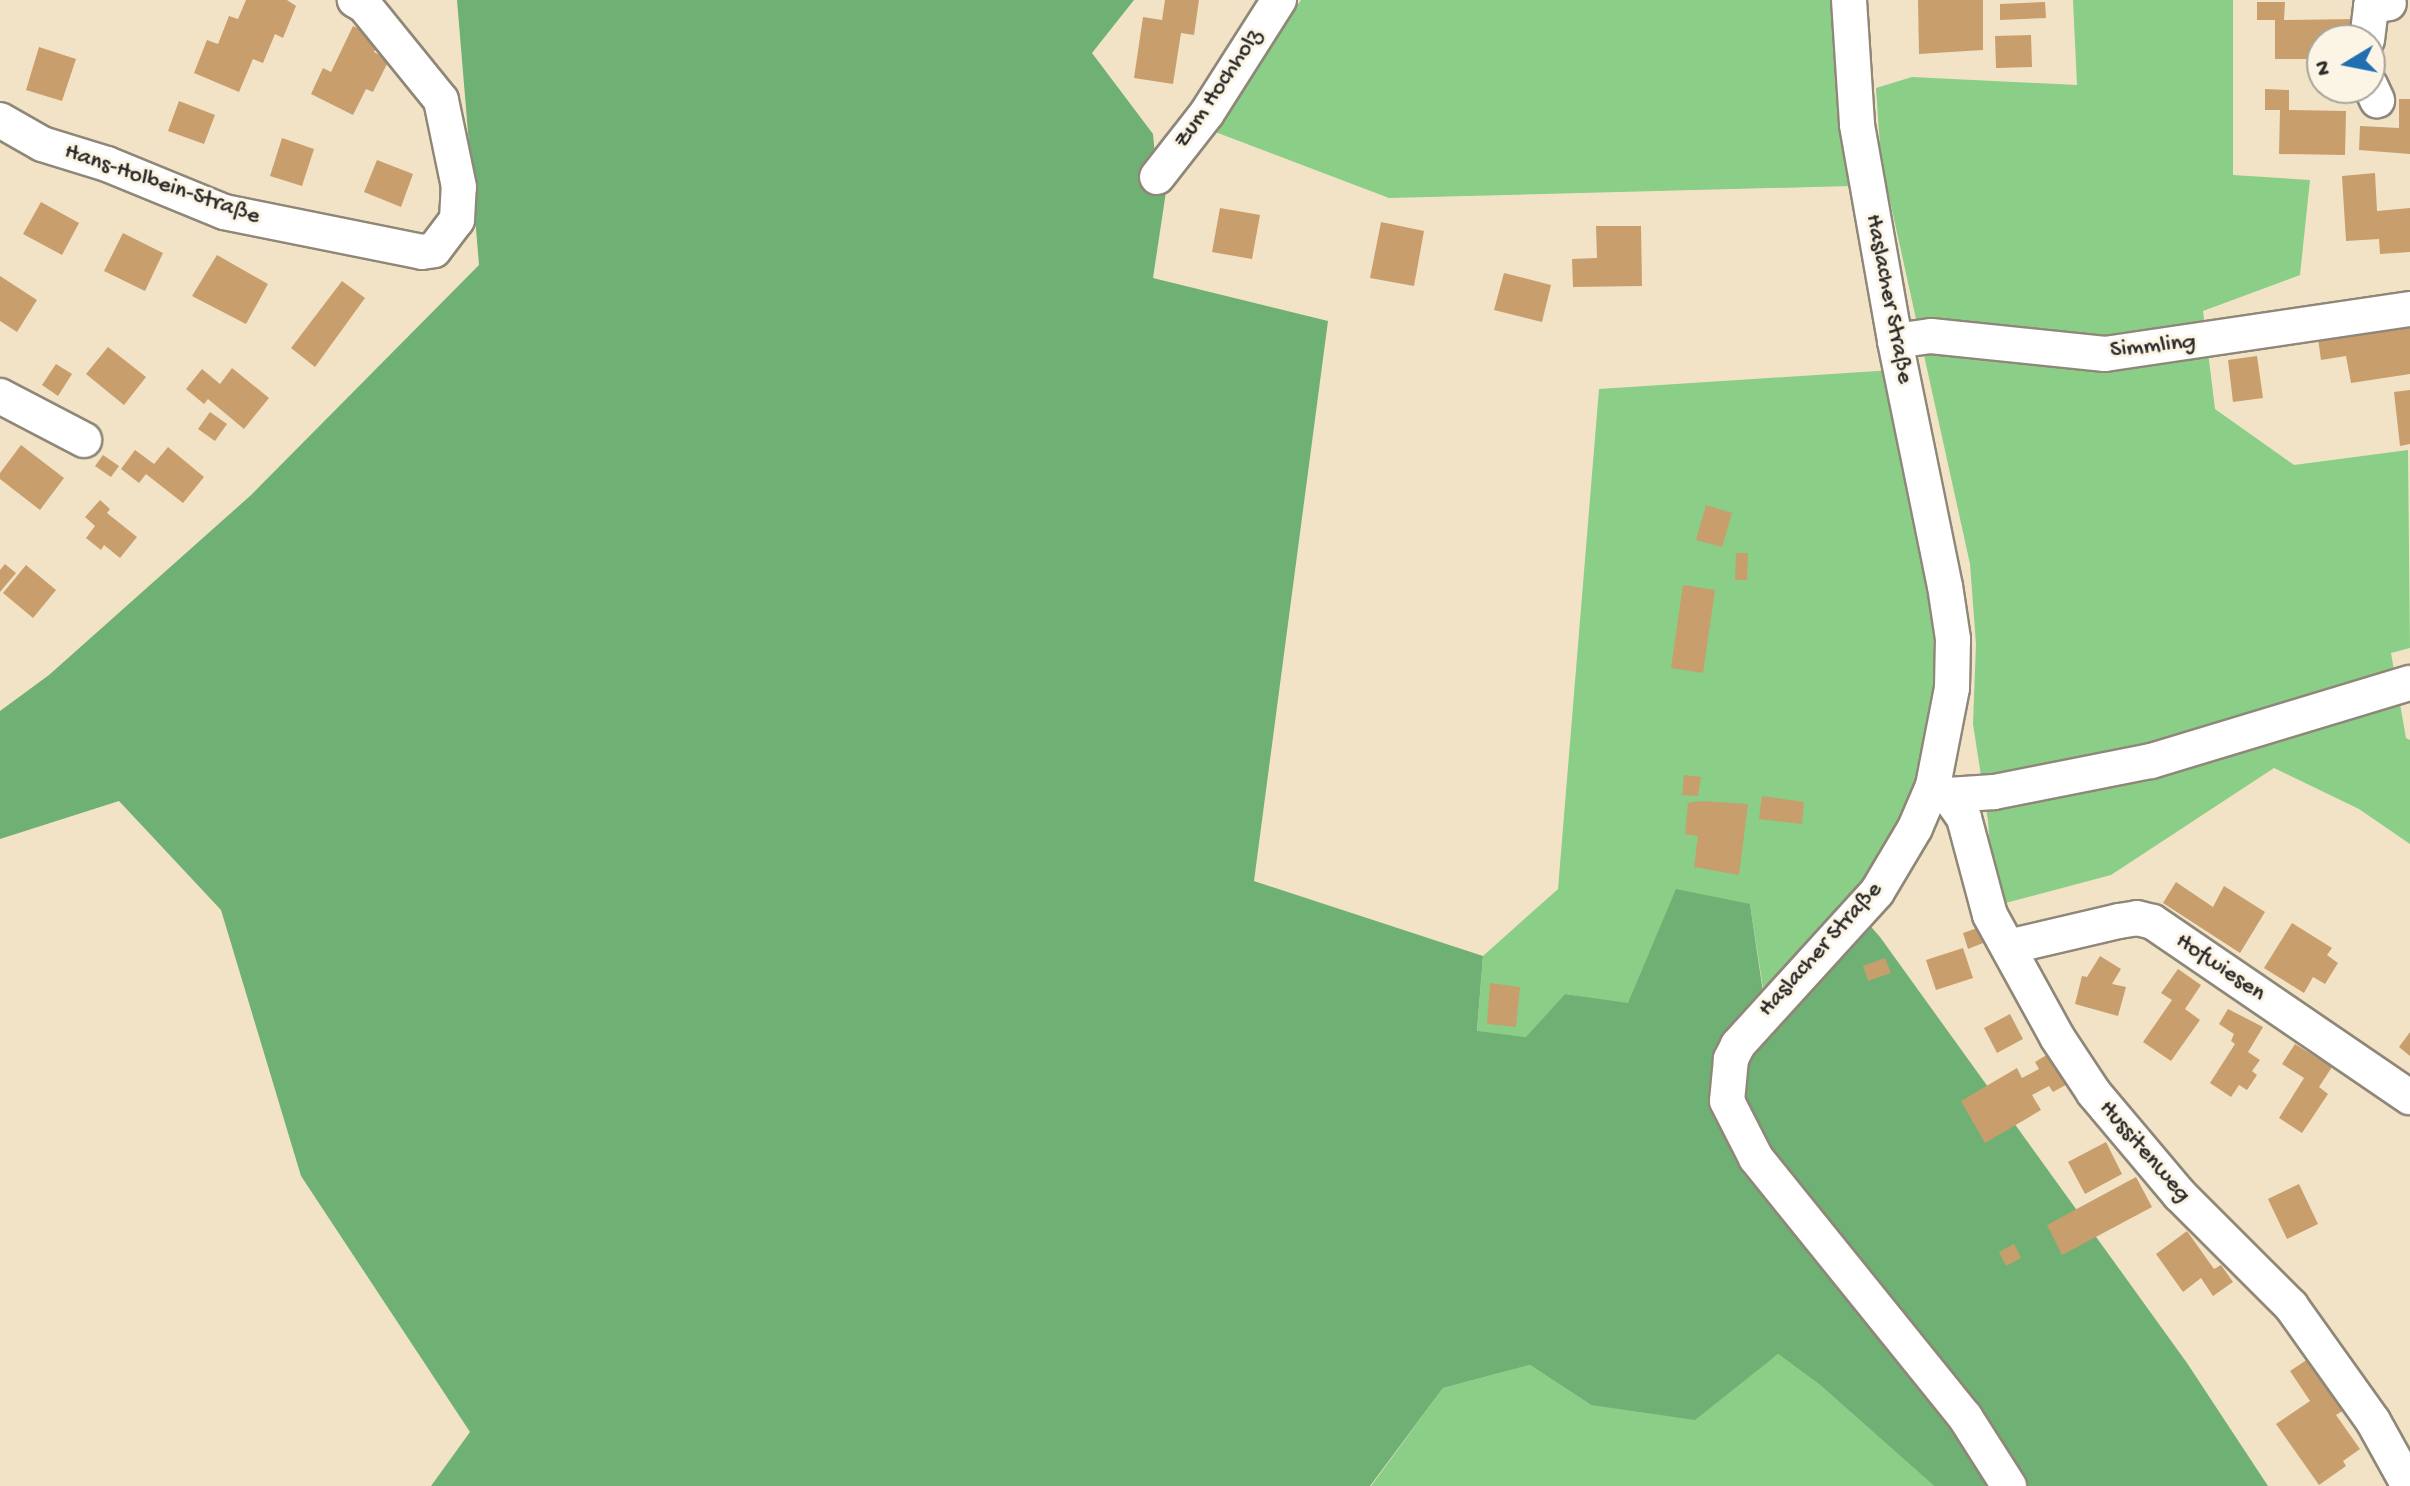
<!DOCTYPE html>
<meta charset="utf-8">
<style>
body{margin:0}
#map{position:relative;width:2410px;height:1486px;overflow:hidden;background:#f3e3c6;font-family:"Gochi Hand",sans-serif}
div>[style]{position:absolute}
.green>*{inset:0;background:#8ace87}
.forest>*{inset:0;background:#6fb174}
.building>*{inset:0;background:#c89e6d}
.roads{filter:drop-shadow(2px 0 #8f8778) drop-shadow(-2px 0 #8f8778) drop-shadow(0 2px #8f8778) drop-shadow(0 -2px #8f8778)}
.minor>*{height:34px;margin:-17px;padding:0 17px;transform-origin:17px;border-radius:17px;background:#fff}
span{translate:-50% -50%;white-space:nowrap;text-align:center;line-height:1.15;-webkit-text-stroke:6px #fcf5e5;paint-order:stroke}
.street-label{font-size:24px;color:#2b2b2b}
.north{position:absolute;left:2306px;top:24px;width:80px;height:80px;box-sizing:border-box;background:#fcf5e5;border:2px solid #a8a49b;border-radius:50%;rotate:260deg;font-size:22px;font-weight:700;line-height:32px;text-align:center;color:#2b2b2b}
.north::after{content:'';display:block;margin:auto;width:28px;height:36px;background:#1f6fb2;clip-path:polygon(50% 0,100% 100%,50% 72%,0 100%)}
</style>
<div id="map">
<div class="green">
<i style="clip-path:polygon(1301px 0,1838px 0,1851px 186px,1389px 198px,1210px 130px)"></i>
<i style="clip-path:polygon(2073px 0,2233px 0,2233px 175px,2310px 180px,2300px 275px,2203px 311px,2215px 409px,2294px 465px,2408px 450px,2410px 648px,2391px 653px,2406px 738px,2410px 740px,2410px 844px,2359px 809px,2274px 768px,2111px 875px,1994px 906px,1988px 821px,1973px 724px,1976px 644px,1970px 564px,1881px 160px,1876px 88px,1912px 77px,2077px 85px)"></i>
<i style="clip-path:polygon(1893px 370px,1939px 603px,1936px 740px,1886px 857px,1766px 1007px,1750px 904px,1628px 1004px,1565px 994px,1527px 1037px,1477px 1032px,1483px 956px,1558px 889px,1599px 389px)"></i>
<i style="clip-path:polygon(1778px 1354px,1820px 1385px,1934px 1486px,1371px 1486px,1443px 1388px,1530px 1365px,1591px 1405px,1750px 1374px)"></i>
</div>
<div class="forest">
<i style="clip-path:polygon(457px 0,1134px 0,1092px 53px,1153px 134px,1157px 177px,1167px 185px,1153px 278px,1328px 321px,1254px 881px,1483px 956px,1477px 1031px,1526px 1037px,1565px 994px,1628px 1003px,1676px 889px,1750px 904px,1763px 992px,1741px 1020px,1714px 1092px,2004px 1486px,1934px 1486px,1820px 1385px,1778px 1354px,1695px 1420px,1591px 1405px,1530px 1365px,1443px 1388px,1370px 1486px,431px 1486px,470px 1432px,301px 1176px,221px 910px,119px 801px,0 839px,0 711px,49px 675px,250px 496px,479px 265px)"></i>
<i style="clip-path:polygon(1859px 913px,1880px 937px,2187px 1363px,2268px 1486px,2015px 1486px,1735px 1102px,1755px 1033px)"></i>
</div>
<div class="building">
<i style="clip-path:polygon(246px 0,287px 0,296px 6px,283px 38px,275px 34px,263px 63px,253px 59px,239px 92px,194px 73px,207px 40px,218px 44px,229px 16px,238px 19px)"></i>
<i style="clip-path:polygon(1165px 0,1199px 0,1194px 35px,1181px 33px,1173px 84px,1134px 78px,1143px 17px,1162px 20px)"></i>
<i style="clip-path:polygon(1918px 0,1983px 0,1983px 50px,1919px 54px)"></i>
<i style="clip-path:polygon(2045px 2px,2046px 18px,2000px 20px,2000px 4px)"></i>
<i style="clip-path:polygon(2257px 2px,2285px 2px,2284px 20px,2358px 19px,2359px 40px,2322px 40px,2322px 59px,2275px 59px,2275px 20px,2257px 20px)"></i>
<i style="clip-path:polygon(353px 26px,380px 39px,374px 52px,389px 60px,373px 92px,366px 89px,353px 115px,311px 94px,323px 68px,331px 72px)"></i>
<i style="clip-path:polygon(2031px 35px,2032px 67px,1996px 68px,1995px 36px)"></i>
<i style="clip-path:polygon(39px 47px,76px 59px,62px 101px,26px 90px)"></i>
<i style="clip-path:polygon(2265px 89px,2289px 90px,2289px 110px,2346px 111px,2345px 155px,2279px 154px,2280px 110px,2265px 110px)"></i>
<i style="clip-path:polygon(2399px 99px,2410px 99px,2410px 154px,2359px 150px,2360px 126px,2399px 128px)"></i>
<i style="clip-path:polygon(179px 101px,215px 115px,204px 144px,168px 131px)"></i>
<i style="clip-path:polygon(282px 138px,314px 149px,302px 186px,270px 176px)"></i>
<i style="clip-path:polygon(377px 160px,413px 174px,401px 207px,364px 192px)"></i>
<i style="clip-path:polygon(2375px 173px,2377px 211px,2410px 208px,2410px 252px,2380px 254px,2379px 239px,2346px 241px,2342px 176px)"></i>
<i style="clip-path:polygon(41px 202px,79px 223px,62px 255px,23px 234px)"></i>
<i style="clip-path:polygon(1220px 208px,1260px 215px,1252px 259px,1212px 252px)"></i>
<i style="clip-path:polygon(1381px 222px,1424px 231px,1414px 286px,1370px 278px)"></i>
<i style="clip-path:polygon(1596px 226px,1641px 226px,1642px 286px,1573px 287px,1572px 259px,1597px 258px)"></i>
<i style="clip-path:polygon(123px 233px,163px 253px,145px 291px,104px 271px)"></i>
<i style="clip-path:polygon(217px 255px,268px 284px,246px 324px,192px 296px)"></i>
<i style="clip-path:polygon(1504px 273px,1551px 285px,1542px 322px,1494px 310px)"></i>
<i style="clip-path:polygon(0 276px,37px 300px,17px 332px,0 321px)"></i>
<i style="clip-path:polygon(342px 281px,365px 298px,315px 367px,291px 348px)"></i>
<i style="clip-path:polygon(2410px 324px,2410px 374px,2351px 383px,2346px 356px,2321px 360px,2317px 332px)"></i>
<i style="clip-path:polygon(108px 347px,146px 377px,124px 405px,86px 374px)"></i>
<i style="clip-path:polygon(2257px 356px,2263px 398px,2233px 402px,2228px 360px)"></i>
<i style="clip-path:polygon(56px 364px,72px 374px,58px 396px,42px 385px)"></i>
<i style="clip-path:polygon(232px 368px,269px 398px,244px 429px,208px 399px,204px 404px,186px 389px,202px 369px,220px 384px)"></i>
<i style="clip-path:polygon(2410px 390px,2410px 444px,2400px 446px,2394px 392px)"></i>
<i style="clip-path:polygon(210px 412px,227px 424px,215px 441px,198px 429px)"></i>
<i style="clip-path:polygon(21px 445px,64px 478px,40px 510px,0 479px,0 473px)"></i>
<i style="clip-path:polygon(168px 447px,204px 477px,183px 503px,146px 474px,139px 483px,121px 469px,135px 450px,154px 464px)"></i>
<i style="clip-path:polygon(103px 455px,119px 466px,111px 477px,95px 466px)"></i>
<i style="clip-path:polygon(100px 500px,110px 509px,107px 513px,137px 537px,120px 558px,104px 545px,101px 550px,86px 538px,95px 526px,85px 517px)"></i>
<i style="clip-path:polygon(1706px 505px,1732px 513px,1722px 547px,1696px 540px)"></i>
<i style="clip-path:polygon(1736px 553px,1748px 553px,1747px 580px,1735px 580px)"></i>
<i style="clip-path:polygon(5px 564px,16px 573px,0 592px,0 570px)"></i>
<i style="clip-path:polygon(26px 565px,56px 590px,33px 618px,3px 593px)"></i>
<i style="clip-path:polygon(1683px 585px,1715px 590px,1703px 673px,1671px 668px)"></i>
<i style="clip-path:polygon(1684px 775px,1701px 777px,1698px 796px,1682px 795px)"></i>
<i style="clip-path:polygon(1762px 796px,1804px 802px,1802px 824px,1759px 819px)"></i>
<i style="clip-path:polygon(1701px 801px,1748px 804px,1739px 875px,1694px 867px,1698px 836px,1685px 834px,1688px 803px)"></i>
<i style="clip-path:polygon(2176px 882px,2213px 907px,2224px 886px,2265px 912px,2240px 953px,2163px 903px)"></i>
<i style="clip-path:polygon(2292px 923px,2332px 948px,2327px 955px,2338px 963px,2325px 984px,2313px 977px,2304px 993px,2264px 968px)"></i>
<i style="clip-path:polygon(1983px 926px,1988px 941px,1968px 949px,1963px 933px)"></i>
<i style="clip-path:polygon(1963px 948px,1973px 978px,1936px 990px,1926px 960px)"></i>
<i style="clip-path:polygon(2100px 956px,2121px 969px,2112px 984px,2126px 987px,2118px 1016px,2075px 1004px,2082px 976px,2087px 977px)"></i>
<i style="clip-path:polygon(1885px 958px,1891px 973px,1868px 981px,1863px 966px)"></i>
<i style="clip-path:polygon(2178px 969px,2201px 985px,2185px 1009px,2200px 1020px,2171px 1061px,2143px 1042px,2172px 1000px,2161px 993px)"></i>
<i style="clip-path:polygon(1490px 983px,1520px 987px,1516px 1027px,1487px 1024px)"></i>
<i style="clip-path:polygon(2228px 1009px,2263px 1027px,2248px 1052px,2260px 1060px,2252px 1071px,2257px 1075px,2247px 1090px,2239px 1085px,2231px 1097px,2210px 1083px,2235px 1044px,2231px 1041px,2234px 1034px,2219px 1024px)"></i>
<i style="clip-path:polygon(2010px 1014px,2023px 1039px,1997px 1053px,1984px 1028px)"></i>
<i style="clip-path:polygon(2410px 1032px,2410px 1056px,2399px 1047px)"></i>
<i style="clip-path:polygon(2295px 1044px,2332px 1067px,2319px 1087px,2328px 1094px,2302px 1133px,2279px 1118px,2304px 1078px,2282px 1064px)"></i>
<i style="clip-path:polygon(2053px 1051px,2071px 1082px,2053px 1092px,2049px 1086px,2032px 1095px,2041px 1110px,1985px 1143px,1961px 1101px,2017px 1068px,2022px 1078px,2039px 1069px,2035px 1062px)"></i>
<i style="clip-path:polygon(2106px 1142px,2122px 1174px,2085px 1194px,2068px 1162px)"></i>
<i style="clip-path:polygon(2136px 1177px,2152px 1207px,2062px 1255px,2047px 1225px)"></i>
<i style="clip-path:polygon(2299px 1184px,2318px 1224px,2287px 1239px,2268px 1199px)"></i>
<i style="clip-path:polygon(2187px 1231px,2214px 1269px,2221px 1265px,2233px 1282px,2213px 1296px,2201px 1278px,2183px 1292px,2156px 1254px)"></i>
<i style="clip-path:polygon(2014px 1244px,2021px 1258px,2006px 1266px,1999px 1252px)"></i>
<i style="clip-path:polygon(2311px 1357px,2346px 1409px,2336px 1415px,2360px 1449px,2343px 1461px,2346px 1466px,2319px 1485px,2276px 1424px,2310px 1401px,2290px 1371px)"></i>
</div>
<div class="roads">
<div class="minor">
<i style="left:1849px;top:0;width:125px;rotate:86.3deg"></i>
<i style="left:1857px;top:125px;width:219px;rotate:80deg"></i>
<i style="left:1895px;top:341px;width:250px;rotate:78.5deg"></i>
<i style="left:1945px;top:586px;width:54px;rotate:81.4deg"></i>
<i style="left:1953px;top:639px;width:49px;rotate:91.2deg"></i>
<i style="left:1952px;top:688px;width:100px;rotate:101deg"></i>
<i style="left:1933px;top:786px;width:46px;rotate:113.2deg"></i>
<i style="left:1915px;top:828px;width:74px;rotate:120.7deg"></i>
<i style="left:1877px;top:892px;width:207px;rotate:132.3deg"></i>
<i style="left:1738px;top:1045px;width:16px;rotate:117deg"></i>
<i style="left:1731px;top:1059px;width:42px;rotate:95.4deg"></i>
<i style="left:1727px;top:1101px;width:64px;rotate:63deg"></i>
<i style="left:1756px;top:1158px;width:333px;rotate:51.1deg"></i>
<i style="left:1965px;top:1417px;width:82px;rotate:57.5deg"></i>
<i style="left:2367px;top:40px;width:34px;rotate:-83deg"></i>
<i style="left:2371px;top:6px;width:18px;rotate:-9deg"></i>
<i style="left:2370px;top:85px;width:17px;rotate:65deg"></i>
<i style="left:0;top:120px;width:48px;rotate:29.7deg"></i>
<i style="left:42px;top:144px;width:68px;rotate:17.1deg"></i>
<i style="left:107px;top:164px;width:126px;rotate:22.3deg"></i>
<i style="left:224px;top:212px;width:202px;rotate:11.4deg"></i>
<i style="left:422px;top:252px;width:12px;rotate:-9deg"></i>
<i style="left:434px;top:250px;width:38px;rotate:-53deg"></i>
<i style="left:457px;top:220px;width:33px;rotate:-87deg"></i>
<i style="left:459px;top:187px;width:89px;rotate:-101.7deg"></i>
<i style="left:441px;top:100px;width:121px;rotate:-129deg"></i>
<i style="left:365px;top:6px;width:12px;rotate:-149deg"></i>
<i style="left:1157px;top:177px;width:81px;rotate:-52deg"></i>
<i style="left:1207px;top:113px;width:134px;rotate:-57.5deg"></i>
<i style="left:1895px;top:341px;width:36px;rotate:-8deg"></i>
<i style="left:1931px;top:336px;width:175px;rotate:5.9deg"></i>
<i style="left:2105px;top:354px;width:308px;rotate:-8.4deg"></i>
<i style="left:0;top:396px;width:95px;rotate:27.6deg"></i>
<i style="left:1933px;top:786px;width:17px;rotate:31deg"></i>
<i style="left:1948px;top:795px;width:28px;rotate:55deg"></i>
<i style="left:1964px;top:818px;width:100px;rotate:75deg"></i>
<i style="left:1990px;top:915px;width:139px;rotate:61.2deg"></i>
<i style="left:2057px;top:1037px;width:67px;rotate:56.5deg"></i>
<i style="left:2094px;top:1093px;width:133px;rotate:49.9deg"></i>
<i style="left:2180px;top:1195px;width:157px;rotate:45deg"></i>
<i style="left:2291px;top:1306px;width:141px;rotate:54.5deg"></i>
<i style="left:2373px;top:1421px;width:74px;rotate:61deg"></i>
<i style="left:1948px;top:795px;width:46px;rotate:-3.7deg"></i>
<i style="left:1994px;top:792px;width:160px;rotate:-11.2deg"></i>
<i style="left:2151px;top:761px;width:270px;rotate:-16.8deg"></i>
<i style="left:2008px;top:947px;width:114px;rotate:-13.2deg"></i>
<i style="left:2119px;top:921px;width:18px;rotate:-9deg"></i>
<i style="left:2137px;top:918px;width:16px;rotate:14deg"></i>
<i style="left:2153px;top:922px;width:311px;rotate:34.3deg"></i>
</div>
</div>
<div class="street-label">
<span style="left:1219px;top:89px;rotate:-56deg">Zum Hochholz</span>
<span style="left:162px;top:185px;rotate:19deg">Hans-Holbein-Straße</span>
<span style="left:1888px;top:299px;rotate:79deg">Haslacher Straße</span>
<span style="left:2153px;top:347px;rotate:-6deg">Simmling</span>
<span style="left:1821px;top:950px;rotate:-48deg">Haslacher Straße</span>
<span style="left:2220px;top:968px;rotate:34deg">Hofwiesen</span>
<span style="left:2144px;top:1152px;rotate:49deg">Hussitenweg</span>
</div>
<div class="north">N</div>
</div>
